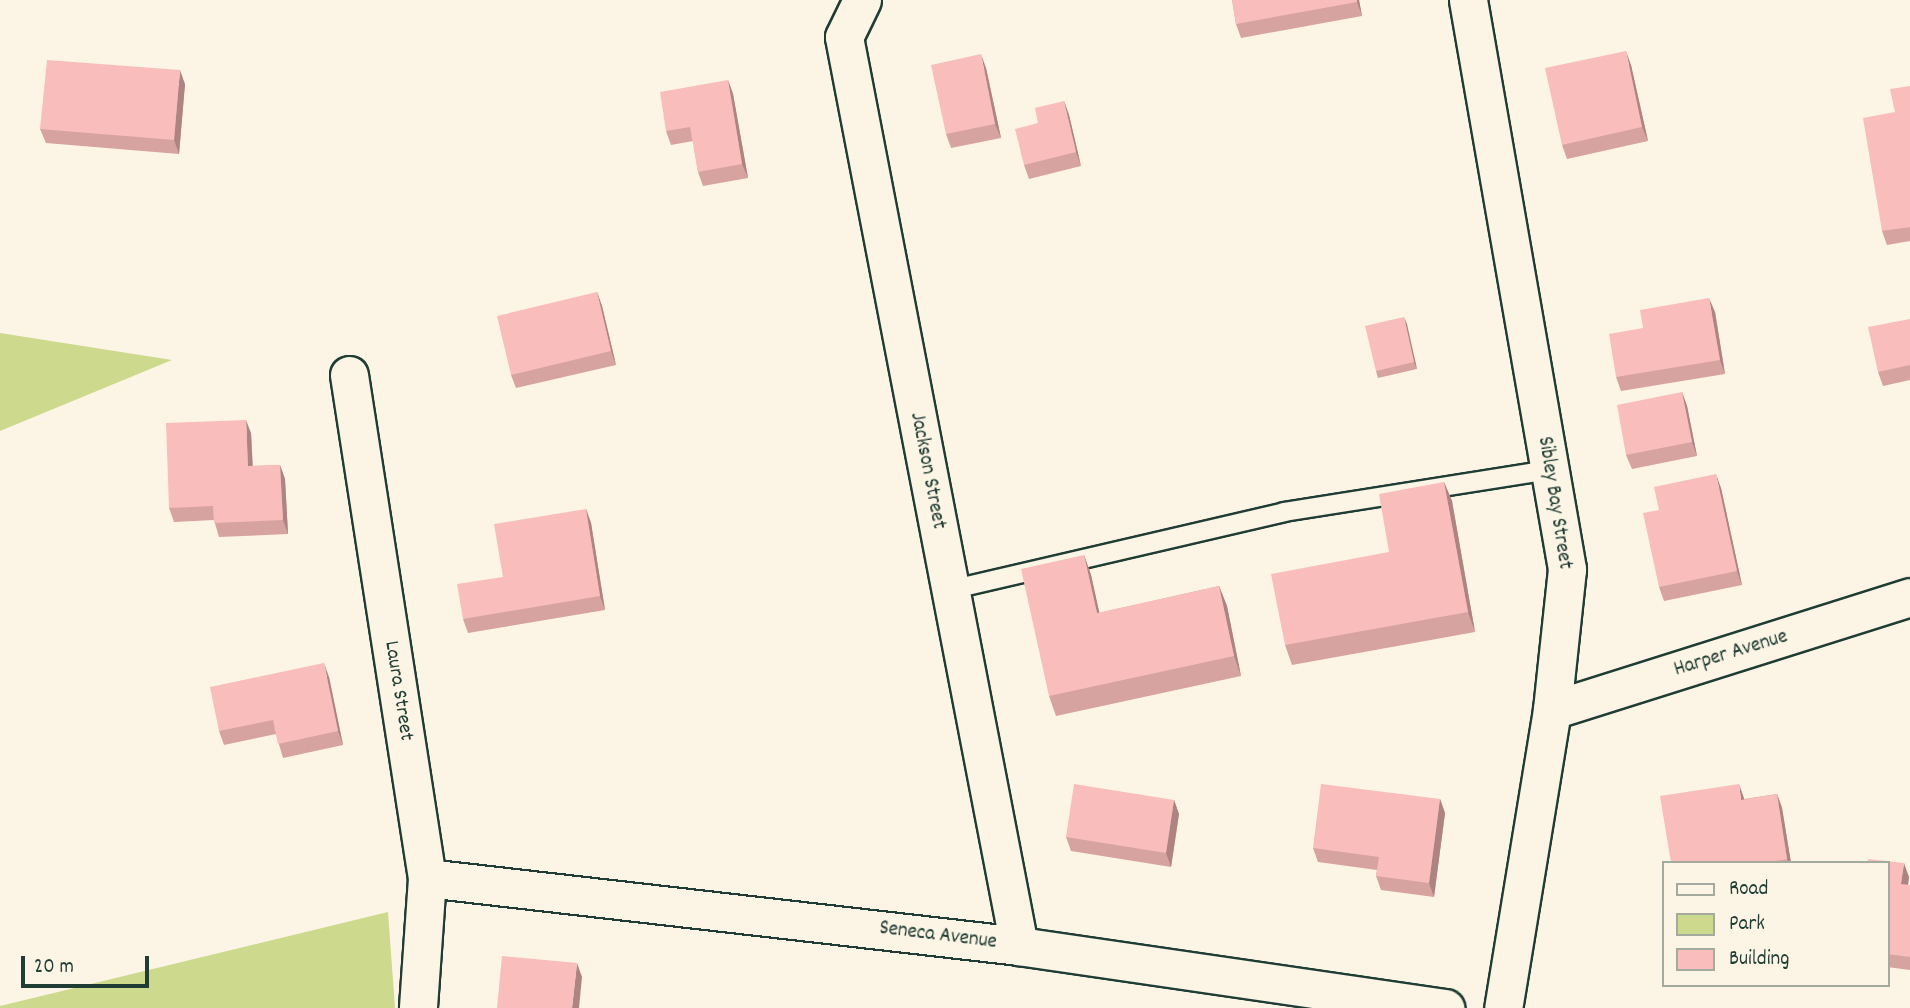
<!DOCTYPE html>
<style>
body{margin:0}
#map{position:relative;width:1910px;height:1008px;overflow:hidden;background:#fcf5e5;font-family:Dekko,sans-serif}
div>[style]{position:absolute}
.green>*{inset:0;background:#cdd98c}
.roads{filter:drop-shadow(2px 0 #1f3d34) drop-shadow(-2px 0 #1f3d34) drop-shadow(0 2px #1f3d34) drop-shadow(0 -2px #1f3d34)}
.lane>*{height:18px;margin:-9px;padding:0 9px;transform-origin:9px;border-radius:9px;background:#fcf5e5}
.street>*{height:37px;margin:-18.5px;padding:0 18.5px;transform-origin:18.5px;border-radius:18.5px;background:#fcf5e5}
.wall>*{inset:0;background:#d6a3a1}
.shaded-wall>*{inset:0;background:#ae8483}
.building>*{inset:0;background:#f9bdbb}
span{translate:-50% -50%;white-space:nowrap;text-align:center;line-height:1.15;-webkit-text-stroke:7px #fcf5e5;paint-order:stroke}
.street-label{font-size:21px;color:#1f3d34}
.legend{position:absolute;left:1662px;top:861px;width:228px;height:126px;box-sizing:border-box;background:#fcf5e5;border:2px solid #a4ab9e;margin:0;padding:9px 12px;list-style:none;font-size:21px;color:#1f3d34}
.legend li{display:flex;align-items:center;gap:14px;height:35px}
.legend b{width:35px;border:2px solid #a4ab9e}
.scale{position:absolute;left:21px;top:956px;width:128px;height:32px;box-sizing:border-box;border:4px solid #1f3d34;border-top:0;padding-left:9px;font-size:21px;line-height:24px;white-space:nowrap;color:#1f3d34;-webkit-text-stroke:5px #fcf5e5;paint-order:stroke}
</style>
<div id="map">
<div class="green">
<i style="clip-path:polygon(0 333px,172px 360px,0 431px)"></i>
<i style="clip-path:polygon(388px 912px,395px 1008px,0 1008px,0 1006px)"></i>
</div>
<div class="roads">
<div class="lane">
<i style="left:950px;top:590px;width:343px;rotate:-13.1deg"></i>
<i style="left:1284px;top:512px;width:269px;rotate:-9deg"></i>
</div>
<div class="street">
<i style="left:862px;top:0;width:41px;rotate:115.9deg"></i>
<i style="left:844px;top:37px;width:926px;rotate:79.1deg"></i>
<i style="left:1468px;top:0;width:578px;rotate:80.13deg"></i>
<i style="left:1567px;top:569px;width:142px;rotate:96.1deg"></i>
<i style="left:1552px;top:710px;width:302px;rotate:99.3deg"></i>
<i style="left:349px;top:375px;width:509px;rotate:81.19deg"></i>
<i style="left:427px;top:878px;width:130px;rotate:94deg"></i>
<i style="left:1552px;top:710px;width:375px;rotate:-17.5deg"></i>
<i style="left:427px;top:878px;width:596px;rotate:6.55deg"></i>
<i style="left:1019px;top:946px;width:431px;rotate:8.3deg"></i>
</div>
</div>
<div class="wall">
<i style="clip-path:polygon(1232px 0,1359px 0,1362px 16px,1241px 38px,1236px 24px)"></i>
<i style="clip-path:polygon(1631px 65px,1648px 141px,1567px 159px,1562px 145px)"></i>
<i style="clip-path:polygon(986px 68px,1001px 138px,951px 148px,946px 134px)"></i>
<i style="clip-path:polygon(728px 80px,733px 94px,748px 178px,703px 186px,698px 172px,693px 141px,671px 145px,666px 131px)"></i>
<i style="clip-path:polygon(185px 84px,179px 154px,46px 143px,40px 129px)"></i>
<i style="clip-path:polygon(1910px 86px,1910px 241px,1887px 245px,1882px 231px,1895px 112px)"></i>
<i style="clip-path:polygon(1064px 101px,1069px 115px,1081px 166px,1029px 179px,1024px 165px,1038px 123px)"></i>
<i style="clip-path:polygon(597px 292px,602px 306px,616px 365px,516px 388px,511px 375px)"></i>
<i style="clip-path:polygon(1715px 312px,1725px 374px,1621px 391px,1616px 377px,1643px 328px)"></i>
<i style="clip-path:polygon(1404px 317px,1417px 369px,1378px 378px,1376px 371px)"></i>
<i style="clip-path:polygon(1910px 319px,1910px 380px,1883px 386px,1878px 372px)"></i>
<i style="clip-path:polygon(1682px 392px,1687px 406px,1697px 456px,1632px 469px,1626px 455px)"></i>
<i style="clip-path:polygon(251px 433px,253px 466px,280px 465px,285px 479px,288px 534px,219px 537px,214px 520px,174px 522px,169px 508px)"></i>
<i style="clip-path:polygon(1444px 482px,1452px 501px,1475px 632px,1292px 665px,1285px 645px,1389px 552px)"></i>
<i style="clip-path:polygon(1721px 488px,1742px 585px,1664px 601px,1659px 587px,1659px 510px)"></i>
<i style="clip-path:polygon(586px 509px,591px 523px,605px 610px,468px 633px,463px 619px,503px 577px)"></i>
<i style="clip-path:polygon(1084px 555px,1091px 575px,1099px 613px,1219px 586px,1227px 606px,1241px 676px,1056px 716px,1049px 696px)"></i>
<i style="clip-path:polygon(329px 677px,343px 745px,283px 758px,276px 734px,224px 745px,219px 731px)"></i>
<i style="clip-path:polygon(1777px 794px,1782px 808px,1791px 863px,1671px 863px,1744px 799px)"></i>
<i style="clip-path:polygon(1440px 799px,1445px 813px,1434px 897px,1381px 890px,1376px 876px,1377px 870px,1318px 862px,1313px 848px)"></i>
<i style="clip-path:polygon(1174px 800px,1179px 814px,1171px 867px,1071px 851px,1066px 837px)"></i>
<i style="clip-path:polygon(1887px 863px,1909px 877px,1908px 885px,1910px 885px,1910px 970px,1887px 967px)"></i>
</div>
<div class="shaded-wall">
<i style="clip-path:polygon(1357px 0,1359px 0,1362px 16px,1357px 2px)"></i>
<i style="clip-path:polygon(1626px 51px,1631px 65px,1648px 141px,1642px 127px)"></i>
<i style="clip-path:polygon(981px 54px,986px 68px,1001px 138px,995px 124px)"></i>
<i style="clip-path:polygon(180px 70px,185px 84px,179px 154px,174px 140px)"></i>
<i style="clip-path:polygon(728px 80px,733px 94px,748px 178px,742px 164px)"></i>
<i style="clip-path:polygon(1064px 101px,1069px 115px,1081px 166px,1076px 152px)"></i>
<i style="clip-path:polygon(597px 292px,602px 306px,616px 365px,611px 351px)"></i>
<i style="clip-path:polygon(1709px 298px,1715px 312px,1725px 374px,1720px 360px)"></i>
<i style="clip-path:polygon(1404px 317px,1407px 324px,1417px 369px,1414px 362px)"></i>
<i style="clip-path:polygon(1682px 392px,1687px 406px,1697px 456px,1692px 442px)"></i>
<i style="clip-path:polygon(246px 420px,251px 433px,253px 480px,248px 466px)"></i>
<i style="clip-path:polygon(280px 465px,285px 479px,288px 534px,283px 520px)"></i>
<i style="clip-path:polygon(1716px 474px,1721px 488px,1742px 585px,1737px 571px)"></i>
<i style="clip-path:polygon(1444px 482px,1452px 501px,1475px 632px,1468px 612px)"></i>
<i style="clip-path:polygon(586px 509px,591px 523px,605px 610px,600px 596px)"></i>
<i style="clip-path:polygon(1084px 555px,1091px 575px,1104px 633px,1097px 613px)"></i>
<i style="clip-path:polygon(1219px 586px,1227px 606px,1241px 676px,1234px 656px)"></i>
<i style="clip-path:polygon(324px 663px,329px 677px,343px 745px,338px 731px)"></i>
<i style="clip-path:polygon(1739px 784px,1744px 798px,1746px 814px,1741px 800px)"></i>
<i style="clip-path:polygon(1777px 794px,1782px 808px,1791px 863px,1789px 863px,1787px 859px)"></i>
<i style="clip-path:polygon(1440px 799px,1445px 813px,1434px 897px,1429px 883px)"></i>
<i style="clip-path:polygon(1174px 800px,1179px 814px,1171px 867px,1166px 853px)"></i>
<i style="clip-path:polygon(1904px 863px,1909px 877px,1906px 898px,1901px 884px)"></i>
<i style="clip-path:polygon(577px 963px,582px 977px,579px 1008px,572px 1008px)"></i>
</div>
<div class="building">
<i style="clip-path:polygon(1232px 0,1357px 0,1357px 2px,1236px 24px)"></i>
<i style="clip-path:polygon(1626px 51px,1642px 127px,1562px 145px,1545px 68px)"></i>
<i style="clip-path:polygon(981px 54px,995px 124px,946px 134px,931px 65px)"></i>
<i style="clip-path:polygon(47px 60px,180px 70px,174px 140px,40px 129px)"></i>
<i style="clip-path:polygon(728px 80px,742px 164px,698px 172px,690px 127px,666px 131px,660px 92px)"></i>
<i style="clip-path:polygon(1910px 86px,1910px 227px,1882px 231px,1863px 118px,1895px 112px,1890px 89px)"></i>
<i style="clip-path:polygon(1064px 101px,1076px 152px,1024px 165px,1015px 129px,1038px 123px,1035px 108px)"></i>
<i style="clip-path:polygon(597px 292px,611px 351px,511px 375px,497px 316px)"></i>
<i style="clip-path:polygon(1709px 298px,1720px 360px,1616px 377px,1609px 334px,1643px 328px,1640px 310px)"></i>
<i style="clip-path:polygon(1404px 317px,1414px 362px,1376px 371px,1365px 326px)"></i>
<i style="clip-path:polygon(1910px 319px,1910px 365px,1878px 372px,1868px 327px)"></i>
<i style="clip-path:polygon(1682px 392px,1692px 442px,1626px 455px,1617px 405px)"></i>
<i style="clip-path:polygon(246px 420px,248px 466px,280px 465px,283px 520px,214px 523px,213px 506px,169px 508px,166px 423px)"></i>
<i style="clip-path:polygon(1716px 474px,1737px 571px,1659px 587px,1643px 513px,1659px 510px,1654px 487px)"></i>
<i style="clip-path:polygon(1444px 482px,1468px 612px,1285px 645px,1271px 574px,1389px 552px,1379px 494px)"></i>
<i style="clip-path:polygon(586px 509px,600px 596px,463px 619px,457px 584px,503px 577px,494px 524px)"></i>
<i style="clip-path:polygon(1084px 555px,1097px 613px,1219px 586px,1234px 656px,1049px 696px,1021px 569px)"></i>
<i style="clip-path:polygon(324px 663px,338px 731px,278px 744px,273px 720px,219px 731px,210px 687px)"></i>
<i style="clip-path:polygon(1074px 784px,1174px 800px,1166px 853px,1066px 837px)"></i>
<i style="clip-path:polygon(1321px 784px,1440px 799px,1429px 883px,1376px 876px,1379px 857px,1313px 848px)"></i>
<i style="clip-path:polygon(1739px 784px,1741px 800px,1777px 794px,1787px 859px,1765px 863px,1671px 863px,1660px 796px)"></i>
<i style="clip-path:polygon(1868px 859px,1904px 863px,1901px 884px,1910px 885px,1910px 957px,1887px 954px,1887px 863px,1868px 863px)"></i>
<i style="clip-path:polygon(502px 956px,577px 963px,572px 1008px,497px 1008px)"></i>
</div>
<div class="street-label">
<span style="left:927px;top:471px;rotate:79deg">Jackson Street</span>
<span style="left:1554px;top:503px;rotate:81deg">Sibley Bay Street</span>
<span style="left:1731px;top:654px;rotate:-17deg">Harper Avenue</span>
<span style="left:398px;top:691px;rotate:81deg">Laura Street</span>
<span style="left:938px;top:936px;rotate:7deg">Seneca Avenue</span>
</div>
<ul class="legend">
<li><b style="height:9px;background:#fcf5e5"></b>Road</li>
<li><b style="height:19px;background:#cdd98c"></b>Park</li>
<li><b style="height:19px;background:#f9bdbb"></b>Building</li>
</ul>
<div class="scale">20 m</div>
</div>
